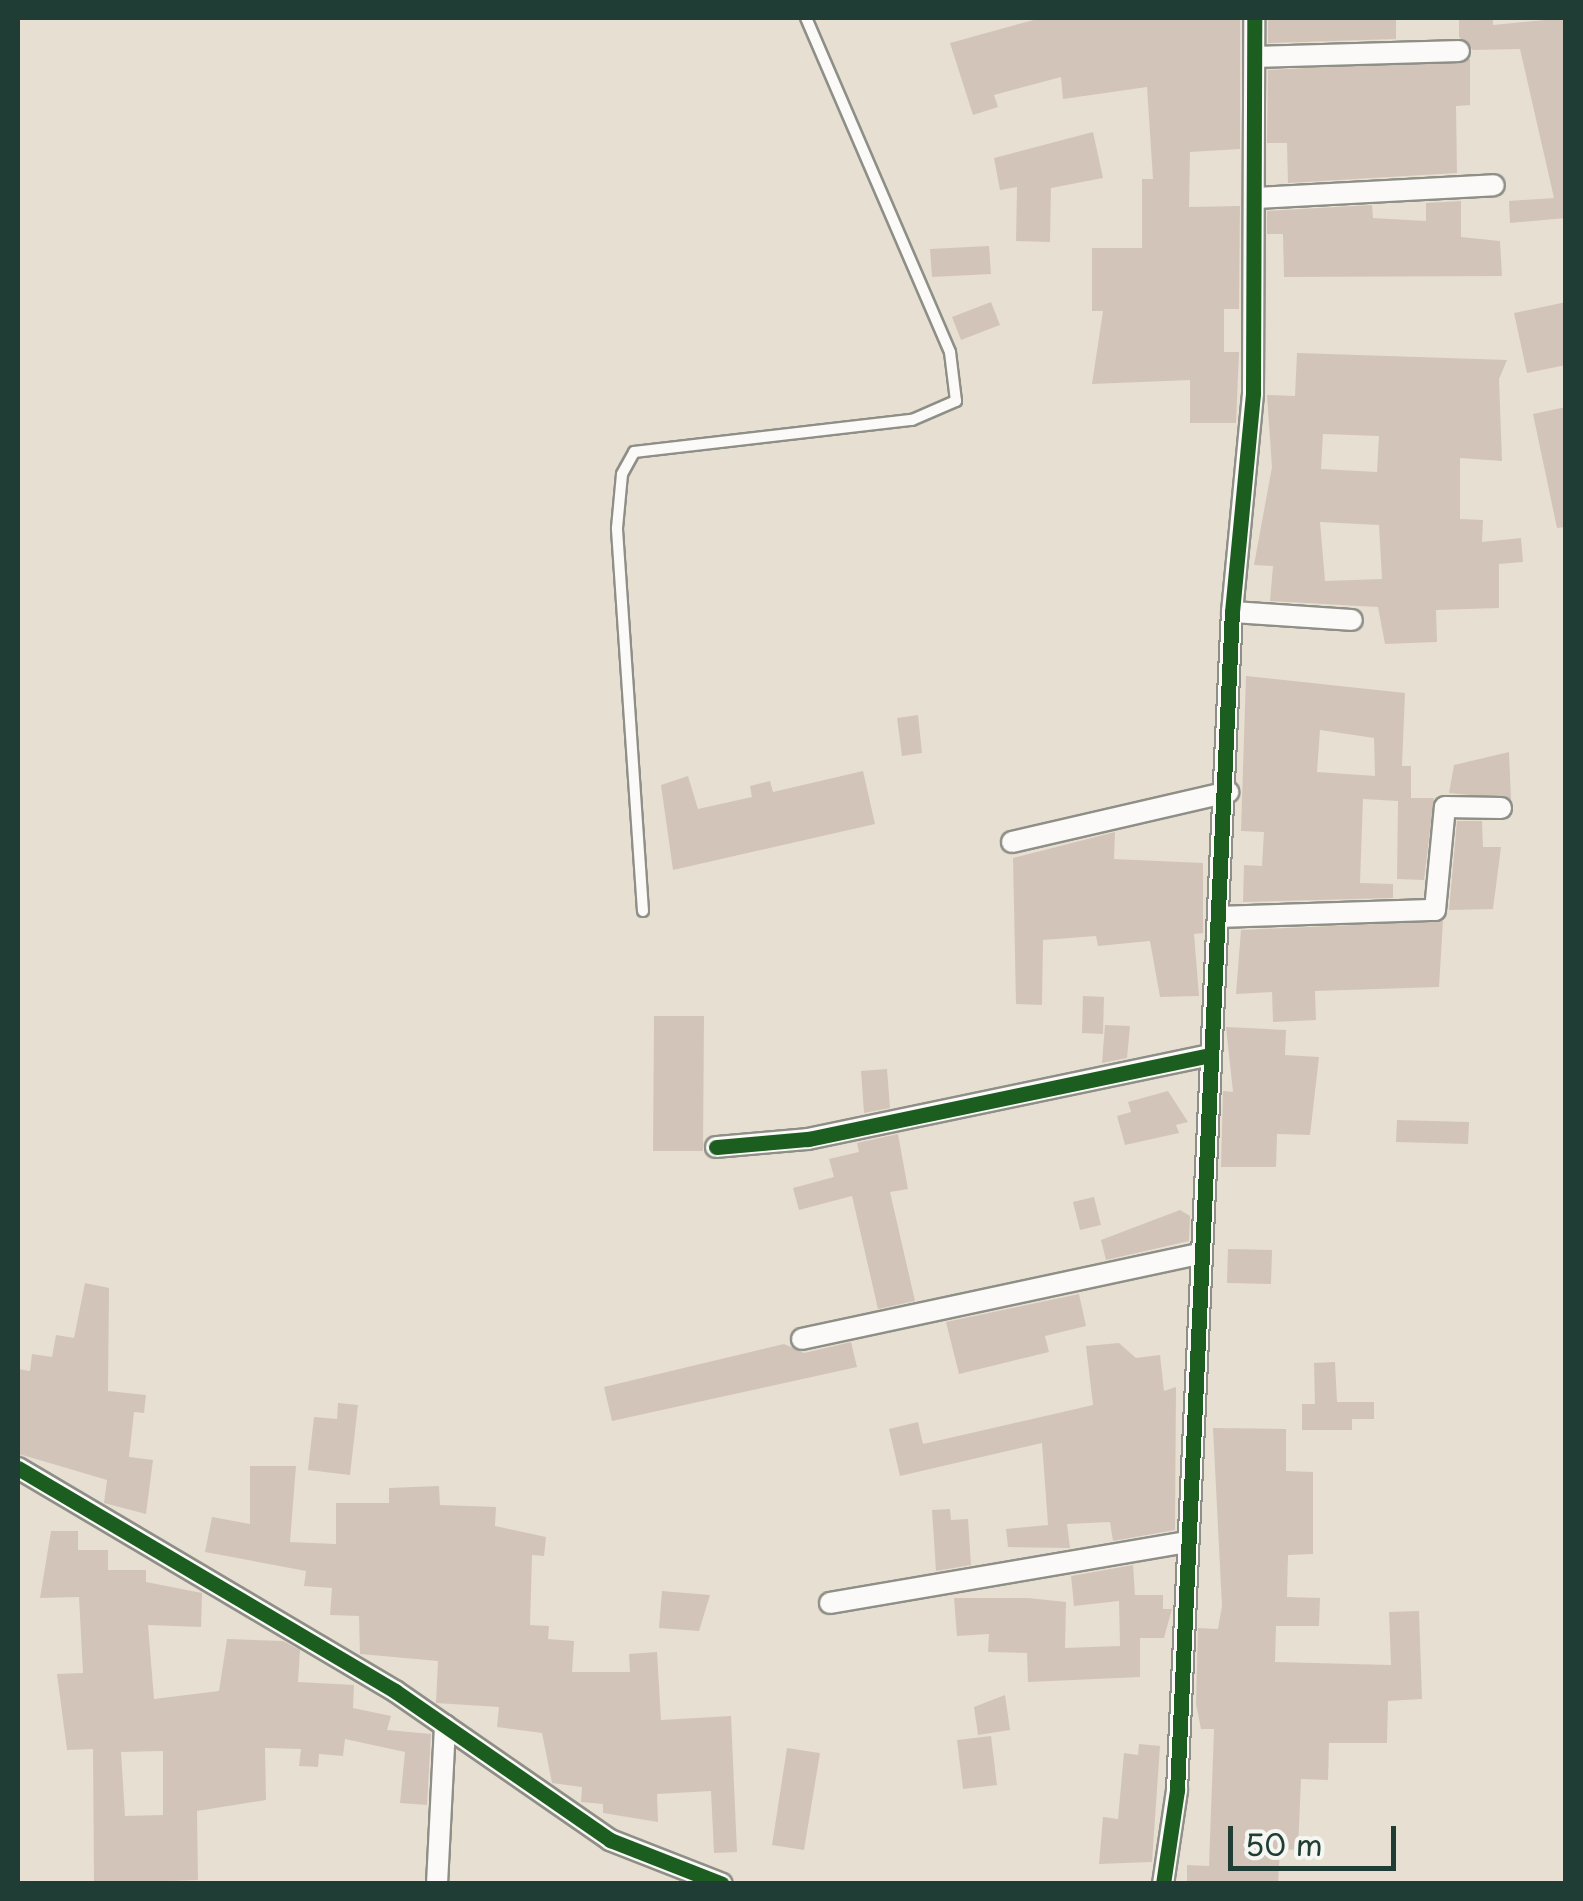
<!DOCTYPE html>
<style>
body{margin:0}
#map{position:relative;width:1583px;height:1901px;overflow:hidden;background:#e7dfd1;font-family:"Playpen Sans",sans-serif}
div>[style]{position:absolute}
.building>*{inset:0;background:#d3c4ba}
.roads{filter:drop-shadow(2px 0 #8e8f87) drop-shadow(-2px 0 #8e8f87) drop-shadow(0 2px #8e8f87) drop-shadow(0 -2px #8e8f87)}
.service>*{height:10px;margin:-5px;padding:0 5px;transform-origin:5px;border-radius:5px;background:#fbfaf8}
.minor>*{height:20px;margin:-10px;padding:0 10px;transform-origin:10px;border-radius:10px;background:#fbfaf8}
.cycleway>*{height:15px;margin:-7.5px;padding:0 7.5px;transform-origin:7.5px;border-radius:7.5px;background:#1b5e20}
span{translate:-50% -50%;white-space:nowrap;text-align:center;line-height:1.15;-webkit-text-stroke:8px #f6f6f2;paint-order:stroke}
.frame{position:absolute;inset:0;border:20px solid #1f3d34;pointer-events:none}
.scale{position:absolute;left:1228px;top:1826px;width:168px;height:45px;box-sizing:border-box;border:5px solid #1f3d34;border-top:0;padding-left:12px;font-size:30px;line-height:35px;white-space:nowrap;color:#1f3d34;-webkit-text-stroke:8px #f6f6f2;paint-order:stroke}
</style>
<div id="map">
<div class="building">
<i style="clip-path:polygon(1041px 18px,1240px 18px,1240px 149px,1190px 152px,1189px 207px,1240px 206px,1239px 309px,1224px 309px,1224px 352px,1239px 352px,1236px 423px,1190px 423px,1190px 380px,1092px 384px,1103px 311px,1092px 311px,1092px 248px,1142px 248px,1142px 179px,1153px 179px,1147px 87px,1063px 99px,1061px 77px,994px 95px,998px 107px,973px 115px,950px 43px)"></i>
<i style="clip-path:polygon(1268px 18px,1396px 18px,1396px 39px,1268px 43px)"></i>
<i style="clip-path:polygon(1459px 18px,1493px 18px,1493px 25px,1566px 18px,1566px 218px,1510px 223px,1509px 201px,1554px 198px,1520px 49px,1473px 50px,1459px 37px)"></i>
<i style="clip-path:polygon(1470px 59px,1470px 105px,1456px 106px,1457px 173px,1288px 183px,1287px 143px,1267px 143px,1268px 70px)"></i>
<i style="clip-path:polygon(1093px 132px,1103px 178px,1051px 188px,1050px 242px,1016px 241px,1017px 187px,1000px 190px,994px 158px)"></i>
<i style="clip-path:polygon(1461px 201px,1461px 237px,1500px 241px,1502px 276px,1284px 277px,1283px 234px,1267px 234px,1267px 211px,1372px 205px,1373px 218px,1426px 221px,1426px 203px)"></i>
<i style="clip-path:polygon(989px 246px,991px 274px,932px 277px,930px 249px)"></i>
<i style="clip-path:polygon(991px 302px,1000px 325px,961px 340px,952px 317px)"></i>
<i style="clip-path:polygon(1566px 302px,1566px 365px,1527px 373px,1514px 313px)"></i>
<i style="clip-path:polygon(evenodd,1297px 353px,1507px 360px,1499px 379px,1502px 461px,1460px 458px,1460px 519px,1483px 520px,1482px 542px,1521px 538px,1523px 562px,1499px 564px,1499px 608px,1436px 610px,1437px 642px,1385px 644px,1378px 607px,1270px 601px,1273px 566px,1254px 565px,1272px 467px,1267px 395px,1295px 396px,1297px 353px,1323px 434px,1379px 436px,1377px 472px,1321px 469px,1323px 434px,1297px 353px,1320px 522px,1379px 525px,1382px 579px,1325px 581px,1320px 522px)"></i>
<i style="clip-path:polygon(1566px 407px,1566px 527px,1557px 528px,1533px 414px)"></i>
<i style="clip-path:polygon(evenodd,1246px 676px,1405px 693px,1402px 766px,1411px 766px,1411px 798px,1434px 798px,1424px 880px,1397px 879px,1398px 801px,1363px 799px,1360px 883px,1393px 884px,1393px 898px,1243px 902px,1244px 865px,1262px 866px,1264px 832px,1241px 831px,1246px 676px,1320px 730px,1374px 738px,1375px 776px,1317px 772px,1320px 730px)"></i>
<i style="clip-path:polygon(918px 715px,922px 753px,902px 756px,897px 718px)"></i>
<i style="clip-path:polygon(1509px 752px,1511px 799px,1449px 793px,1454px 765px)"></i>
<i style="clip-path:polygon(863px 771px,875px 824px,673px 870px,661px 785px,688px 776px,698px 809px,752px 797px,750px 786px,770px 781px,773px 792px)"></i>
<i style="clip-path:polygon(1457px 821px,1482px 821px,1483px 847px,1501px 847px,1493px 909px,1449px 910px)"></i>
<i style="clip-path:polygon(1115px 832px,1114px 859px,1203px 863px,1203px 933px,1194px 934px,1199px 996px,1160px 997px,1150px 941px,1098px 946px,1096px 936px,1043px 940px,1042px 1005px,1016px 1004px,1013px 858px)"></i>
<i style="clip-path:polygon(1443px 921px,1439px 987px,1315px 991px,1316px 1020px,1273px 1022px,1272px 992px,1236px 994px,1241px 930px)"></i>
<i style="clip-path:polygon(1083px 996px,1104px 997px,1103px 1034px,1082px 1033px)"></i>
<i style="clip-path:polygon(654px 1016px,704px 1016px,703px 1151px,653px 1151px)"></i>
<i style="clip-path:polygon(1105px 1025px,1130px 1026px,1127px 1058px,1102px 1063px)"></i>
<i style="clip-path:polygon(1226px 1027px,1286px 1030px,1285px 1055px,1319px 1057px,1310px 1135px,1277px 1134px,1276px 1167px,1221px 1167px,1223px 1091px,1233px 1092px)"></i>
<i style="clip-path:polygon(887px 1069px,890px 1108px,864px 1113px,861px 1071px)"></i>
<i style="clip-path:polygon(1168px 1091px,1188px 1122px,1176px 1125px,1179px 1133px,1125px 1145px,1117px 1116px,1131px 1112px,1128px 1102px)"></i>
<i style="clip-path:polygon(1397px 1120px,1469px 1122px,1468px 1144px,1396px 1142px)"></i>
<i style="clip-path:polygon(898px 1134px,908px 1189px,890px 1192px,915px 1301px,878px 1309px,852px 1196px,799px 1210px,793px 1188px,834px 1177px,829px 1159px,859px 1152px,857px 1143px)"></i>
<i style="clip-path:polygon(1094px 1197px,1101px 1225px,1080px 1230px,1073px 1202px)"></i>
<i style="clip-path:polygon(1180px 1210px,1190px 1216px,1189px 1241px,1106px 1260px,1101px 1240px)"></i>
<i style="clip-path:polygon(1228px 1249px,1272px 1250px,1271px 1284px,1227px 1283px)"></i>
<i style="clip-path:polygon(85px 1283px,109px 1288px,108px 1391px,146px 1395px,144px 1413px,134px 1412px,129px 1457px,153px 1460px,146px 1514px,104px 1503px,107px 1480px,19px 1454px,18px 1369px,30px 1371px,32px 1354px,52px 1357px,56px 1335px,74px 1338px)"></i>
<i style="clip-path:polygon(1079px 1294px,1086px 1326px,1045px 1336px,1049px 1352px,959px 1374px,946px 1322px)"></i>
<i style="clip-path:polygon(851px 1342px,857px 1367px,612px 1421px,604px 1387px,784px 1344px,804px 1353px)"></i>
<i style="clip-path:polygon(1119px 1343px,1136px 1358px,1160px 1355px,1164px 1391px,1176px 1387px,1175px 1530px,1113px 1541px,1110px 1522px,1067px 1524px,1070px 1548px,1008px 1547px,1006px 1529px,1048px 1525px,1042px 1443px,900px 1476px,889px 1429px,918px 1422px,923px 1444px,1093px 1405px,1086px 1346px)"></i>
<i style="clip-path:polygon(1335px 1362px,1337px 1402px,1374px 1402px,1374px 1419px,1352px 1419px,1352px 1430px,1302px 1430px,1302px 1404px,1315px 1404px,1314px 1363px)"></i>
<i style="clip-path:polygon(338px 1403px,358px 1405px,350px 1475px,308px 1470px,314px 1417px,337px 1419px)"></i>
<i style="clip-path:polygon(1213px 1428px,1286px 1429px,1286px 1471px,1313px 1472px,1313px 1554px,1288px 1555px,1287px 1597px,1320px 1598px,1319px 1626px,1276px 1626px,1275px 1662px,1391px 1665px,1389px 1612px,1419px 1611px,1422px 1699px,1388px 1701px,1387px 1743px,1329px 1743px,1328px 1780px,1301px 1779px,1298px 1850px,1280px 1849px,1278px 1884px,1187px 1884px,1187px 1865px,1209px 1866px,1214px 1729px,1201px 1729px,1196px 1704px,1198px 1628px,1218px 1629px,1222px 1606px)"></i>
<i style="clip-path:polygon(250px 1466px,296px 1466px,290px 1542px,336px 1544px,336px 1503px,389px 1503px,389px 1488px,439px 1486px,440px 1505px,496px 1507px,495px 1526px,546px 1537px,544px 1556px,532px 1555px,530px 1625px,549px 1626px,548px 1639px,574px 1641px,572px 1672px,630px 1672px,629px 1654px,657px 1652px,661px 1720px,731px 1716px,737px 1852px,714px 1853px,711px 1791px,657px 1794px,658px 1822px,603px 1813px,603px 1804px,581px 1802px,582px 1787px,552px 1783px,542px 1733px,497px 1727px,499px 1707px,436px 1703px,438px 1661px,360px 1654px,359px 1616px,330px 1615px,332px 1588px,304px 1586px,306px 1571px,205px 1552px,212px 1517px,250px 1524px)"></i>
<i style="clip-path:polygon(950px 1509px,951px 1520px,968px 1519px,971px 1565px,936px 1571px,932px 1510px)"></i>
<i style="clip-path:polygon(evenodd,51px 1531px,78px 1531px,78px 1550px,108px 1550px,108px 1570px,146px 1570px,146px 1582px,202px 1593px,201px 1627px,148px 1625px,154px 1699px,219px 1691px,227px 1639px,283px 1641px,300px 1650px,298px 1682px,354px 1685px,353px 1708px,391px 1716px,387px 1730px,431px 1734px,427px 1805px,400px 1803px,405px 1752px,345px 1739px,343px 1756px,319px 1754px,318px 1767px,299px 1766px,301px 1749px,265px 1748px,266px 1800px,197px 1811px,198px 1880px,94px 1884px,93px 1749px,67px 1750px,57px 1674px,83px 1673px,79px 1597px,40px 1598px,51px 1531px,163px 1751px,163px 1815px,125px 1816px,121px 1752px,163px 1751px)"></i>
<i style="clip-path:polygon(1133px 1565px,1135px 1595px,1163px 1595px,1163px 1609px,1172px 1609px,1164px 1638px,1140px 1638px,1140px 1677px,1028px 1682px,1027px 1653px,988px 1652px,989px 1634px,957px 1636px,954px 1598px,1028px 1598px,1066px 1602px,1065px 1648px,1120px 1646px,1119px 1601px,1074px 1606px,1071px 1576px)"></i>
<i style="clip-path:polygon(662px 1591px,710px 1595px,699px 1631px,659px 1628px)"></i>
<i style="clip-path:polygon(1005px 1695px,1010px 1730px,978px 1735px,974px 1707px)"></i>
<i style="clip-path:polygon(991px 1736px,997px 1785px,963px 1789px,957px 1740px)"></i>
<i style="clip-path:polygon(1139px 1744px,1160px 1746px,1152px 1862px,1099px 1864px,1103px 1817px,1118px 1819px,1124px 1753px,1138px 1755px)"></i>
<i style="clip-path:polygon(787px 1748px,820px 1753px,804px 1850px,772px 1845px)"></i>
</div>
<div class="roads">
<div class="service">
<i style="left:643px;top:911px;width:384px;rotate:-93.9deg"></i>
<i style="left:617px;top:528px;width:54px;rotate:-84.7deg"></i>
<i style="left:622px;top:474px;width:25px;rotate:-61deg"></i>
<i style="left:634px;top:452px;width:280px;rotate:-6.6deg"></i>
<i style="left:912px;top:420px;width:48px;rotate:-23.4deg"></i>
<i style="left:956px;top:401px;width:49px;rotate:-97deg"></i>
<i style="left:950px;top:352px;width:364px;rotate:-113.3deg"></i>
</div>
<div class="minor">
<i style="left:1255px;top:57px;width:204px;rotate:-1.7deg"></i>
<i style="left:1257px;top:198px;width:237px;rotate:-3.1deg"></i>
<i style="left:1232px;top:612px;width:120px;rotate:3.8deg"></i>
<i style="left:1012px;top:842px;width:222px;rotate:-13deg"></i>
<i style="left:1220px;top:917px;width:215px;rotate:-1.9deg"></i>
<i style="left:1435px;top:910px;width:103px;rotate:-84.5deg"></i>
<i style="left:1445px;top:807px;width:56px;rotate:1deg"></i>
<i style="left:716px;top:1147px;width:92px;rotate:-5deg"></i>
<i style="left:808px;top:1139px;width:410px;rotate:-11.8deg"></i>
<i style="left:802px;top:1339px;width:405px;rotate:-12.1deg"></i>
<i style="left:18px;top:1468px;width:438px;rotate:30.6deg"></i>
<i style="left:395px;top:1691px;width:262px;rotate:34.7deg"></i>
<i style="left:610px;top:1840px;width:120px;rotate:21.4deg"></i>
<i style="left:830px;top:1603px;width:363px;rotate:-9.7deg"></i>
<i style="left:437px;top:1884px;width:159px;rotate:-87.1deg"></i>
<i style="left:1163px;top:1884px;width:95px;rotate:-81.5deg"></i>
<i style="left:1177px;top:1790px;width:1179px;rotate:-87.33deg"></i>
<i style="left:1232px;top:612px;width:220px;rotate:-84.5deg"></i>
<i style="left:1253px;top:393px;width:375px;rotate:-89.8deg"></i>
</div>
</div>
<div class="cycleway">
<i style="left:716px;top:1147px;width:92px;rotate:-5deg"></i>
<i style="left:808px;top:1139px;width:410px;rotate:-11.8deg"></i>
<i style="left:18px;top:1468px;width:438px;rotate:30.6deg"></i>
<i style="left:395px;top:1691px;width:262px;rotate:34.7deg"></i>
<i style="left:610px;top:1840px;width:120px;rotate:21.4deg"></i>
<i style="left:1163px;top:1884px;width:95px;rotate:-81.5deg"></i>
<i style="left:1177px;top:1790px;width:1179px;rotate:-87.33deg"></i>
<i style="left:1232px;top:612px;width:220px;rotate:-84.5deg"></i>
<i style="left:1253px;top:393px;width:375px;rotate:-89.8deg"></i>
</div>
<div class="frame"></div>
<div class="scale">50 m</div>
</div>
